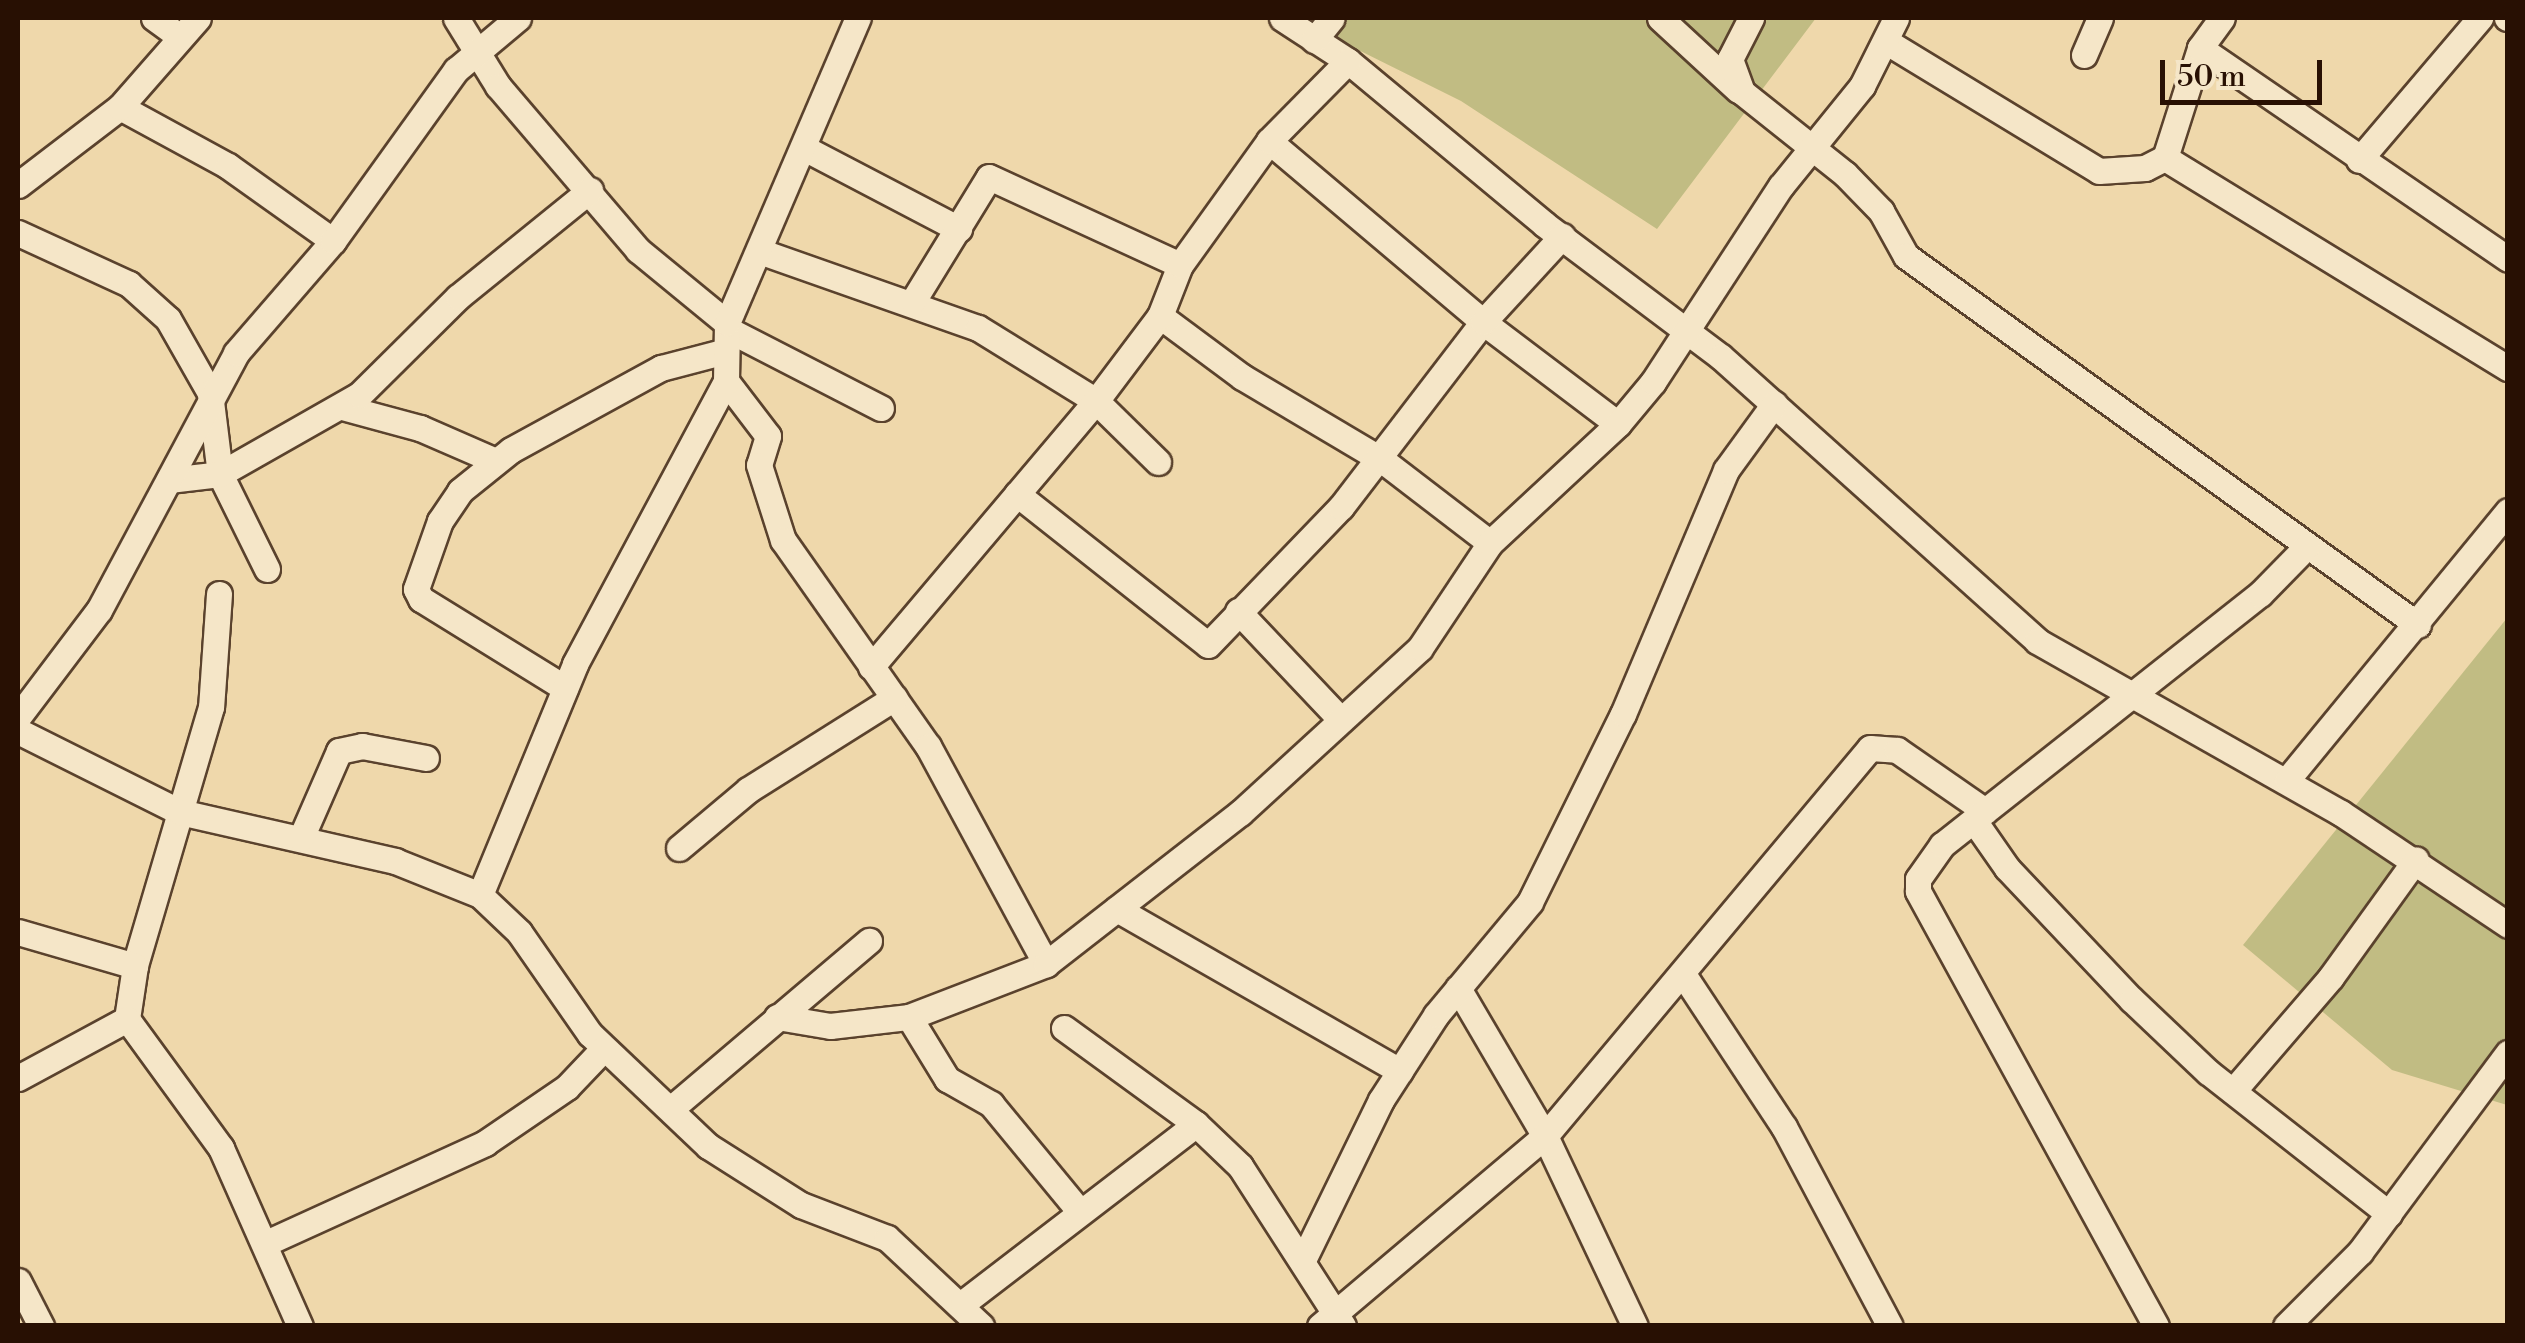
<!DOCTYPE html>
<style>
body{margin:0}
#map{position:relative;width:2525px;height:1343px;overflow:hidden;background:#efd8ab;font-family:"Libre Bodoni",serif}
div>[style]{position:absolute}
.green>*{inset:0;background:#c1bc83}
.roads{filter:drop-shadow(2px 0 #5a422d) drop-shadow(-2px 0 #5a422d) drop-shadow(0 2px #5a422d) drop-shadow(0 -2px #5a422d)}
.minor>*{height:25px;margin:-12.5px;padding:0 12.5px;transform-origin:12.5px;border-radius:12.5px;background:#f5e6c8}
span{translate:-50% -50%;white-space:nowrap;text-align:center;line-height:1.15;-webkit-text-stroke:8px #f5e6c8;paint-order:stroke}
.frame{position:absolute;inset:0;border:20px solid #281003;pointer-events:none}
.scale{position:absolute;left:2160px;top:60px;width:162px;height:45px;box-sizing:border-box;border:5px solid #281003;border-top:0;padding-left:12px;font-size:30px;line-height:35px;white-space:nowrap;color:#281003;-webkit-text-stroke:8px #f5e6c8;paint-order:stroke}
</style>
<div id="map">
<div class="green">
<i style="clip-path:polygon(1294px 18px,1816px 18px,1657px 229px,1461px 101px)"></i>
<i style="clip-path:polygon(2507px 618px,2507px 1105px,2392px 1070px,2243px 945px)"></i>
</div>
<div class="roads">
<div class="minor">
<i style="left:154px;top:18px;width:31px;rotate:36deg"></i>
<i style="left:456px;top:18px;width:80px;rotate:58.3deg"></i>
<i style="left:498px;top:86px;width:216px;rotate:49.5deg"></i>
<i style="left:638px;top:250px;width:115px;rotate:39.4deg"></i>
<i style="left:1282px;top:18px;width:79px;rotate:33.1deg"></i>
<i style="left:1348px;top:61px;width:255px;rotate:39.7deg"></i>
<i style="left:1544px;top:224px;width:221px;rotate:36.9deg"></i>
<i style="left:1721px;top:357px;width:425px;rotate:41.9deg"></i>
<i style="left:2037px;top:641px;width:349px;rotate:29.5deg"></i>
<i style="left:2341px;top:813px;width:201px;rotate:33.8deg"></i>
<i style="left:1660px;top:18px;width:106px;rotate:42.7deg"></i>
<i style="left:1751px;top:18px;width:46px;rotate:117.1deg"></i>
<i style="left:1730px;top:59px;width:35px;rotate:70deg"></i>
<i style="left:1742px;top:92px;width:132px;rotate:38.5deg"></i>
<i style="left:1845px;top:174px;width:52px;rotate:45.8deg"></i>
<i style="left:1881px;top:211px;width:51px;rotate:60.9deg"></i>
<i style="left:1906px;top:256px;width:631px;rotate:35.78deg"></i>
<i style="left:2507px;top:18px;width:1px"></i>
<i style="left:1314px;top:40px;width:28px;rotate:-51deg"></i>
<i style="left:1887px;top:42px;width:248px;rotate:31.3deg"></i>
<i style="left:2099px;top:171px;width:46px;rotate:-3.7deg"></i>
<i style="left:2145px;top:168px;width:22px;rotate:-27deg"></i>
<i style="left:2165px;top:158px;width:115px;rotate:-72.3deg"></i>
<i style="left:2200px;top:48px;width:373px;rotate:34.4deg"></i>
<i style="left:2200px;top:48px;width:37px;rotate:-54deg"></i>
<i style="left:2084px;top:55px;width:40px;rotate:-66.6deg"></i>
<i style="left:120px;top:107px;width:123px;rotate:28.6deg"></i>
<i style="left:228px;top:166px;width:129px;rotate:35.5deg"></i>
<i style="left:1269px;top:141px;width:280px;rotate:40.2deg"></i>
<i style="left:1483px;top:322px;width:169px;rotate:37.1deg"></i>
<i style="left:804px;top:148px;width:175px;rotate:27.6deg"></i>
<i style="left:2165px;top:158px;width:402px;rotate:31.5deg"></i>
<i style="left:2359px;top:160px;width:187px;rotate:-49.6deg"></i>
<i style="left:18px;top:185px;width:128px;rotate:-37.4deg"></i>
<i style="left:120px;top:107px;width:118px;rotate:-48.8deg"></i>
<i style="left:18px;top:233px;width:122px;rotate:24.7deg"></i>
<i style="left:129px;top:284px;width:52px;rotate:41.9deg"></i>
<i style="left:168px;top:319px;width:85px;rotate:60.4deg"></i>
<i style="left:210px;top:393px;width:82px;rotate:83deg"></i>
<i style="left:220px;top:474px;width:106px;rotate:63.7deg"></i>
<i style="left:759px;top:251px;width:232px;rotate:19.4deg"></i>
<i style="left:978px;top:328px;width:139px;rotate:31.7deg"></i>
<i style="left:1096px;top:401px;width:87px;rotate:44.5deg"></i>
<i style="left:913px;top:301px;width:145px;rotate:-58.5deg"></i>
<i style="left:989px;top:177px;width:210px;rotate:24.7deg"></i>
<i style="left:1160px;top:316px;width:102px;rotate:36.6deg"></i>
<i style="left:1242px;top:377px;width:163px;rotate:30.7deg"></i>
<i style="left:1382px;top:460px;width:136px;rotate:37.5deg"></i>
<i style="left:727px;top:329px;width:173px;rotate:27.2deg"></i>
<i style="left:726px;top:381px;width:69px;rotate:52.6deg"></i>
<i style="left:768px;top:436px;width:30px;rotate:107deg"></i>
<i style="left:759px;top:465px;width:79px;rotate:72.3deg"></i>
<i style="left:783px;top:540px;width:252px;rotate:54.9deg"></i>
<i style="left:928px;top:746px;width:248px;rotate:61.6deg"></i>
<i style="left:342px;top:407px;width:81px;rotate:15.1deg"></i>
<i style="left:420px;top:428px;width:83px;rotate:23.5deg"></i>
<i style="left:169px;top:480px;width:51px;rotate:-6.7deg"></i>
<i style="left:220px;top:474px;width:160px;rotate:-29.6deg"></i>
<i style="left:359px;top:395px;width:139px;rotate:-44.7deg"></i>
<i style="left:458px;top:297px;width:170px;rotate:-39deg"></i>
<i style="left:1017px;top:494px;width:243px;rotate:38.3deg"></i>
<i style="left:1208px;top:645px;width:192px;rotate:-46.1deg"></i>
<i style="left:1341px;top:507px;width:233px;rotate:-52.5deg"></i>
<i style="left:1483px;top:322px;width:117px;rotate:-47.4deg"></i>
<i style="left:219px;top:594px;width:113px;rotate:94deg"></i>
<i style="left:211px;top:707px;width:270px;rotate:106.4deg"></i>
<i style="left:135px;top:966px;width:54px;rotate:98.6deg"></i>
<i style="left:127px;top:1019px;width:160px;rotate:53.9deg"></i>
<i style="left:221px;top:1148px;width:195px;rotate:66.1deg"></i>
<i style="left:1238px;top:611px;width:150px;rotate:46.6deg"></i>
<i style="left:871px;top:667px;width:348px;rotate:-49.8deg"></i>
<i style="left:1096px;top:401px;width:106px;rotate:-53deg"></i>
<i style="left:1160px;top:316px;width:55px;rotate:-68.6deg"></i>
<i style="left:1180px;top:265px;width:153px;rotate:-54.3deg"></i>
<i style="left:1269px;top:141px;width:112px;rotate:-45.4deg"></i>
<i style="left:565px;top:688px;width:169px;rotate:-148.3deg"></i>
<i style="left:421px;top:599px;width:11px;rotate:-117deg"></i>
<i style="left:416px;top:589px;width:72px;rotate:-70.6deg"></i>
<i style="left:440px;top:521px;width:36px;rotate:-56deg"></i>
<i style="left:460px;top:491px;width:65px;rotate:-38.8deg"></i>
<i style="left:511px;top:450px;width:171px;rotate:-28.7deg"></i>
<i style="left:661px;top:368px;width:67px;rotate:-14.7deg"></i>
<i style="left:18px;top:717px;width:134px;rotate:-52.9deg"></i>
<i style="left:99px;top:610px;width:291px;rotate:-61.9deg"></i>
<i style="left:236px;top:353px;width:148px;rotate:-49.1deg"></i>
<i style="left:333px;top:241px;width:211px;rotate:-54.3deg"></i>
<i style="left:456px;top:70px;width:81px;rotate:-40deg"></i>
<i style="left:18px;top:731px;width:181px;rotate:26.6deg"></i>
<i style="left:180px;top:812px;width:221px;rotate:12.8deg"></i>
<i style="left:395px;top:861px;width:92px;rotate:21.8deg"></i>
<i style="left:480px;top:895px;width:54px;rotate:43.5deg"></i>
<i style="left:519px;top:932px;width:124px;rotate:55.2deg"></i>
<i style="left:590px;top:1034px;width:163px;rotate:43.5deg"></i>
<i style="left:708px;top:1146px;width:110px;rotate:32.4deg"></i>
<i style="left:801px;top:1205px;width:92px;rotate:21deg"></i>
<i style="left:887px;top:1238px;width:129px;rotate:43.1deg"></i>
<i style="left:2287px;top:780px;width:348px;rotate:-50.6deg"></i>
<i style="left:1975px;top:822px;width:56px;rotate:55.2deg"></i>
<i style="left:2007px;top:868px;width:182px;rotate:46.6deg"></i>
<i style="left:2132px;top:1000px;width:105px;rotate:43.5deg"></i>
<i style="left:2208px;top:1072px;width:230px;rotate:38.1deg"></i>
<i style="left:301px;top:838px;width:95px;rotate:-66.4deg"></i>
<i style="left:339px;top:751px;width:24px;rotate:-12deg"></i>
<i style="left:362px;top:746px;width:65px;rotate:10.6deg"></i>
<i style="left:679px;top:848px;width:90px;rotate:-40deg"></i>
<i style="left:748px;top:790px;width:173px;rotate:-32.2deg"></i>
<i style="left:480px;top:895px;width:250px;rotate:-67.6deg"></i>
<i style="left:575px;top:664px;width:321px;rotate:-61.9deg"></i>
<i style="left:726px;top:381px;width:58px;rotate:-89deg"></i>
<i style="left:727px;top:323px;width:332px;rotate:-66.8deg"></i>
<i style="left:1117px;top:909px;width:326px;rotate:29.8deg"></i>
<i style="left:18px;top:932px;width:122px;rotate:16.2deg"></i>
<i style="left:1683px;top:974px;width:183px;rotate:56.6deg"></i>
<i style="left:1784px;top:1127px;width:225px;rotate:62deg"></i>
<i style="left:1458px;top:988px;width:172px;rotate:59.6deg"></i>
<i style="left:1545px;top:1136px;width:210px;rotate:64.7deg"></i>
<i style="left:777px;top:1017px;width:54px;rotate:9.6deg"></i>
<i style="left:830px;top:1026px;width:80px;rotate:-6.5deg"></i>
<i style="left:909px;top:1017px;width:147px;rotate:-21.1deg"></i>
<i style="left:1046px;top:964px;width:246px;rotate:-37.9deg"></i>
<i style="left:1240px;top:813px;width:244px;rotate:-42.5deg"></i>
<i style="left:1420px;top:648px;width:126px;rotate:-56.3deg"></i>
<i style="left:1490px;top:543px;width:175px;rotate:-42.9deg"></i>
<i style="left:1618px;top:424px;width:55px;rotate:-50.2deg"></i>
<i style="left:1653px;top:382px;width:234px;rotate:-56.9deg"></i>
<i style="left:1781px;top:186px;width:129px;rotate:-51deg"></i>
<i style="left:1862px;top:86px;width:76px;rotate:-63.4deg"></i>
<i style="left:909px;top:1017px;width:73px;rotate:58.5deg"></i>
<i style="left:947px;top:1079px;width:51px;rotate:29.6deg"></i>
<i style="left:991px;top:1104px;width:140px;rotate:50.5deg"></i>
<i style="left:1064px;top:1028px;width:163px;rotate:36deg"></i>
<i style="left:18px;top:1078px;width:124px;rotate:-28.4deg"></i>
<i style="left:2233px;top:1091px;width:150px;rotate:-49.3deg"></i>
<i style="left:2331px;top:977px;width:145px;rotate:-54.2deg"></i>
<i style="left:673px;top:1107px;width:257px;rotate:-40.3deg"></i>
<i style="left:266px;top:1243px;width:241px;rotate:-24.5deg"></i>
<i style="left:485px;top:1143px;width:99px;rotate:-34.3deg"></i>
<i style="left:567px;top:1087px;width:52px;rotate:-46.5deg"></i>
<i style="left:1303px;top:1260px;width:178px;rotate:-64deg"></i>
<i style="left:1381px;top:1100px;width:101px;rotate:-57.1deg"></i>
<i style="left:1436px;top:1015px;width:147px;rotate:-50.2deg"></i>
<i style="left:1530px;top:902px;width:210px;rotate:-63.7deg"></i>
<i style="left:1623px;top:714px;width:265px;rotate:-67.1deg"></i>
<i style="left:1726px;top:470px;width:82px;rotate:-54deg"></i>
<i style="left:18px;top:1281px;width:51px;rotate:62.9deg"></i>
<i style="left:963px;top:1303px;width:294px;rotate:-37.5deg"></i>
<i style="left:1196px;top:1124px;width:61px;rotate:43.7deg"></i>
<i style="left:1240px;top:1166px;width:190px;rotate:57.2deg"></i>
<i style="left:1320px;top:1326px;width:294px;rotate:-40.2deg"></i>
<i style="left:1545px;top:1136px;width:506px;rotate:-50.05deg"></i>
<i style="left:1870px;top:748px;width:27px;rotate:4deg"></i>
<i style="left:1897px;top:750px;width:107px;rotate:34.7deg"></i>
<i style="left:2156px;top:1326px;width:496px;rotate:-118.7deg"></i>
<i style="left:1918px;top:891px;width:12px;rotate:-90deg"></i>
<i style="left:1918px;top:879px;width:42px;rotate:-54.8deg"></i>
<i style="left:1942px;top:845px;width:405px;rotate:-38.3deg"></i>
<i style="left:2260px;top:594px;width:67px;rotate:-45.6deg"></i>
<i style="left:2286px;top:1326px;width:105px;rotate:-45deg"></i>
<i style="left:2360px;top:1252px;width:248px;rotate:-53.4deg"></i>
</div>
</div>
<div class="frame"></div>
<div class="scale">50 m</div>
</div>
